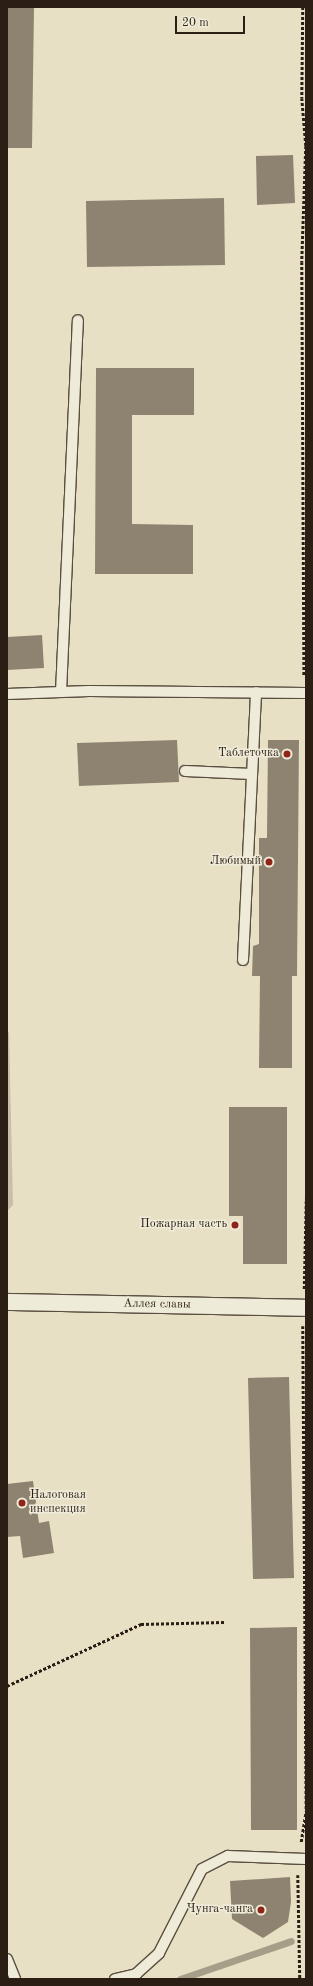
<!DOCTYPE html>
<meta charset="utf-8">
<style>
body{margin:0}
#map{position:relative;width:313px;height:1986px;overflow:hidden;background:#e7e0c5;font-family:"Old Standard TT",serif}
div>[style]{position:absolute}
.green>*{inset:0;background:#c7bfa7}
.stream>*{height:7px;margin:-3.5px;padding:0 3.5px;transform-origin:3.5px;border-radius:3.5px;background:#a79e89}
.building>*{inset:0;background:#8d8370}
.path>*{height:2.5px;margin-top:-1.25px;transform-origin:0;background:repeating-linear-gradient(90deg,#2b1e14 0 3px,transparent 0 5px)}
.roads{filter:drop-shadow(1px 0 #5a4e40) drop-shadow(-1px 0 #5a4e40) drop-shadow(0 1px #5a4e40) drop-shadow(0 -1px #5a4e40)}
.service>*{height:10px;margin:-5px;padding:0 5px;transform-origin:5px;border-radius:5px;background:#efebd9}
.pedestrian>*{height:16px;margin:-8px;padding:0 8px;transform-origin:8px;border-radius:8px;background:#efebd9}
.dots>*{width:11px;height:11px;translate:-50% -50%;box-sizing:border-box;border:2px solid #efebd9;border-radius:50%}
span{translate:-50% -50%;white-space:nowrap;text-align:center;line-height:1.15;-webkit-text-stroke:3px #efebd9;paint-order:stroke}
.poi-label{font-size:12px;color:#2b1e14}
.right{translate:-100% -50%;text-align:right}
.left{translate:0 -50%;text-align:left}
.street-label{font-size:12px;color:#2b1e14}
.frame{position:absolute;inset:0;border:8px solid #2b1e14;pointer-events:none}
.scale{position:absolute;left:175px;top:16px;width:70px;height:18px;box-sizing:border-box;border:2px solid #2b1e14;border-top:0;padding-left:5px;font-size:12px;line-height:14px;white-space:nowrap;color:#2b1e14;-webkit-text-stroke:3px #efebd9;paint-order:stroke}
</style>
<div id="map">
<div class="green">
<i style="clip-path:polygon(7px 1030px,9px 1033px,13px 1205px,7px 1211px)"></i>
</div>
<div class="stream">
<i style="left:180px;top:1979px;width:117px;rotate:-18.9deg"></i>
</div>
<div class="building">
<i style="clip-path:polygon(7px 7px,34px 7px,32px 148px,7px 148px)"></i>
<i style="clip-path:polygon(293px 155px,295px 203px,257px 205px,256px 156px)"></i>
<i style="clip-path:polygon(224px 198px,225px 265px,87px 267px,86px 201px)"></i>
<i style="clip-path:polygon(96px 368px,194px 368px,194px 415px,132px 415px,132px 524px,193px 525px,193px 574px,95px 574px)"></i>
<i style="clip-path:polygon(42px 635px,44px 668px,7px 670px,7px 637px)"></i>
<i style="clip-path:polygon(177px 740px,179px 782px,79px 786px,77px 743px)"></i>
<i style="clip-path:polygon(268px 740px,299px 740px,297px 976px,292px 976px,292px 1068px,259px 1068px,260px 976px,252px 976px,253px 946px,259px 944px,259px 838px,267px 838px)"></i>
<i style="clip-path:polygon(229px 1107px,287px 1107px,287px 1264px,243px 1264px,243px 1216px,229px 1216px)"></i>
<i style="clip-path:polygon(289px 1377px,294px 1578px,253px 1579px,248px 1378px)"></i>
<i style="clip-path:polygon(33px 1481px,39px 1523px,49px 1521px,54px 1553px,23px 1558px,20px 1536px,7px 1537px,7px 1484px)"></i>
<i style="clip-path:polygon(297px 1627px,297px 1830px,251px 1830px,250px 1628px)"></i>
<i style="clip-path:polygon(290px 1877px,291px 1902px,288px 1922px,263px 1938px,232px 1919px,230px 1881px)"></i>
</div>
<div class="path">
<i style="left:303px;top:7px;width:91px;rotate:90.6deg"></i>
<i style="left:302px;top:98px;width:48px;rotate:85.2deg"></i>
<i style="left:306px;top:146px;width:116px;rotate:92deg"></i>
<i style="left:302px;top:262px;width:414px;rotate:89.7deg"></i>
<i style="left:304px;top:1289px;width:91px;rotate:-88.7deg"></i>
<i style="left:303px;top:1326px;width:483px;rotate:89.6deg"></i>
<i style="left:7px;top:1686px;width:148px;rotate:-24.8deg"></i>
<i style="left:141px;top:1624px;width:83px;rotate:-1.4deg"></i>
<i style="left:301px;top:1842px;width:31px;rotate:-81deg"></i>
<i style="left:298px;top:1875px;width:104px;rotate:88.9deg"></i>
</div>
<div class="roads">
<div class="service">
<i style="left:61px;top:692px;width:372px;rotate:-87.4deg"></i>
<i style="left:7px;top:694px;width:82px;rotate:-2.1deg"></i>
<i style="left:89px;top:691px;width:217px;rotate:0.5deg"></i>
<i style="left:185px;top:771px;width:67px;rotate:2.6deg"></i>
<i style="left:243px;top:960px;width:268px;rotate:-87.2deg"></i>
<i style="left:7px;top:1959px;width:22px;rotate:68deg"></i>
<i style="left:115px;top:1979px;width:22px;rotate:-13deg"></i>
<i style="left:136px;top:1974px;width:31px;rotate:-42deg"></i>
<i style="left:159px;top:1953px;width:94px;rotate:-62.9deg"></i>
<i style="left:202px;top:1869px;width:29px;rotate:-27deg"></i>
<i style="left:228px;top:1856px;width:78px;rotate:2.2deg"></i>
</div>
<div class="pedestrian">
<i style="left:7px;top:1302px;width:299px;rotate:1.1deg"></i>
</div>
</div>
<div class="dots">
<i style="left:287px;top:754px;background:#8f2418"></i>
<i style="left:269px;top:862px;background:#8f2418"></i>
<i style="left:235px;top:1225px;background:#8f2418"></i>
<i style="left:22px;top:1503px;background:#8f2418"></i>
<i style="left:261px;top:1910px;background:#8f2418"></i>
</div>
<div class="poi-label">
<span class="right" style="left:279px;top:754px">Таблеточка</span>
<span class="right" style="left:261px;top:862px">Любимый</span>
<span class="right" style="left:227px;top:1225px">Пожарная часть</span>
<span class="left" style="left:30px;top:1503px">Налоговая<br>инспекция</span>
<span class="right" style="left:253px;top:1910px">Чунга-чанга</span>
</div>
<div class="street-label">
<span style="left:157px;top:1305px;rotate:1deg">Аллея славы</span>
</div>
<div class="frame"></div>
<div class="scale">20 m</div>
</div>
